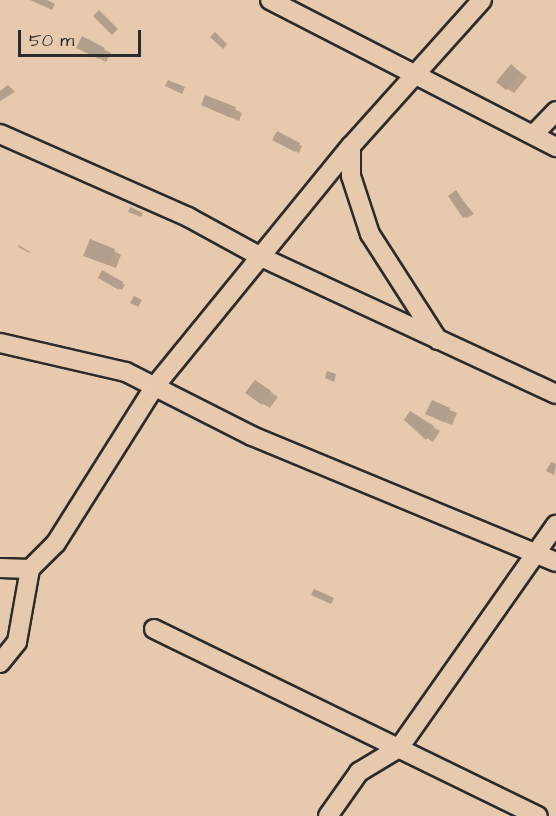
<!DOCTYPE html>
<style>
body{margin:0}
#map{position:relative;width:556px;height:816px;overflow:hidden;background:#e7caae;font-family:"Architects Daughter",sans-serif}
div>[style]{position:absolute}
.shadow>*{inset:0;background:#0003}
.building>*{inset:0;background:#b29e8a}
.roads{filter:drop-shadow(2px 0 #2b2b2b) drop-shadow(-2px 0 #2b2b2b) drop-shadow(0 2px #2b2b2b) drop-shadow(0 -2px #2b2b2b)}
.street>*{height:18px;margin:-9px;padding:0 9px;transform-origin:9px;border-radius:9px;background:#e7caae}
span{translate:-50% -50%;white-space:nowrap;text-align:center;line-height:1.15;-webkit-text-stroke:6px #e7caae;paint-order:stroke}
.scale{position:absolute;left:18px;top:30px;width:123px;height:27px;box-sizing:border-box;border:3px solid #2b2b2b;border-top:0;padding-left:8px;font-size:18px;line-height:21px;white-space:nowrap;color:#2b2b2b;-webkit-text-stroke:4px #e7caae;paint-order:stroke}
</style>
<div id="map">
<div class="shadow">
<i style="clip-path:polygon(83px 38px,111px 53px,106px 62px,78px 47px)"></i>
<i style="clip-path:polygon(512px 66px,527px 77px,514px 93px,507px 89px)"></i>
<i style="clip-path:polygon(11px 88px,15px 92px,0 101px,0 93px)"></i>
<i style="clip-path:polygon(203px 105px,235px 109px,242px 113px,239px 121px)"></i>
<i style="clip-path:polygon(277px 133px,302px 146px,299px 153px,274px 139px)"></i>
<i style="clip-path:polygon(456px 192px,474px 214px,467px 218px,464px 217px)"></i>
<i style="clip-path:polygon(19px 245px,30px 252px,29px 253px,18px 247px)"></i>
<i style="clip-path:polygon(114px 251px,121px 255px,116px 268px,92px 259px)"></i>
<i style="clip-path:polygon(102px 272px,125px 285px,122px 290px,100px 277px)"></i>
<i style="clip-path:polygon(262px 386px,278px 397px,270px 408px,263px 404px)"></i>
<i style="clip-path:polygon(432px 402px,457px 413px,452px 425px,434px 418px)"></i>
<i style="clip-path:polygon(417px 417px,440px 431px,433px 442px,427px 438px)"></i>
</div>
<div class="building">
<i style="clip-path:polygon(30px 0,47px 0,55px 4px,52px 10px)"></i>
<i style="clip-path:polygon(99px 10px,118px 29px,112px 35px,93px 16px)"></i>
<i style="clip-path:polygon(215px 32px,227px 44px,223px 49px,210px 37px)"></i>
<i style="clip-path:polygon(82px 36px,105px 48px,99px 59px,76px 48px)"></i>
<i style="clip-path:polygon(511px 64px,521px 73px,506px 90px,496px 82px)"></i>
<i style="clip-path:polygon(168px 80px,185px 87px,182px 94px,165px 86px)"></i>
<i style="clip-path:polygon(8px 85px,13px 90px,0 101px,0 91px)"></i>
<i style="clip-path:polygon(205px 95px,236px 107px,231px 118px,201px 105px)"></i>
<i style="clip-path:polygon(277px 131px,300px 143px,295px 152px,272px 140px)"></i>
<i style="clip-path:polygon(456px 190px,471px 212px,463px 218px,448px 196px)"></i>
<i style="clip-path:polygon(130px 207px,143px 213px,141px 217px,128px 212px)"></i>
<i style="clip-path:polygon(90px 239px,115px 249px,109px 265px,83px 256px)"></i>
<i style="clip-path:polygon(102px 270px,123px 282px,119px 290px,98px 278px)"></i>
<i style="clip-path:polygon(134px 296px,142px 300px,138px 307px,130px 303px)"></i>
<i style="clip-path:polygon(327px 371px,336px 374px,334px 382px,325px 378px)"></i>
<i style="clip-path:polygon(255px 380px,271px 391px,262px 405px,245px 393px)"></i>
<i style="clip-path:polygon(432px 400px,450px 408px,444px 422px,425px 414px)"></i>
<i style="clip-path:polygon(410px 411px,434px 426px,426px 440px,404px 420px)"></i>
<i style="clip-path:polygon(551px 462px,556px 464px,554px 475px,546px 471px)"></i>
<i style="clip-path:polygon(314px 589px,334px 598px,331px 604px,311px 595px)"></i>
</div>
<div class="roads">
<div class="street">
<i style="left:270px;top:0;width:322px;rotate:27.2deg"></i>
<i style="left:0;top:134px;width:206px;rotate:23.8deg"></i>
<i style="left:188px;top:217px;width:85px;rotate:28.7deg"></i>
<i style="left:263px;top:258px;width:323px;rotate:24.9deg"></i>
<i style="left:534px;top:134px;width:32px;rotate:-46deg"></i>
<i style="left:351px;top:146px;width:30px;rotate:90deg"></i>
<i style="left:351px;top:176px;width:61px;rotate:71.9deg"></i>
<i style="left:370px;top:234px;width:126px;rotate:57.3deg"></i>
<i style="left:0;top:343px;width:129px;rotate:13deg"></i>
<i style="left:126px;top:372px;width:141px;rotate:26.9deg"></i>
<i style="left:252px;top:436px;width:329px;rotate:22.5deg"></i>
<i style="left:0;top:568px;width:30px;rotate:2deg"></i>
<i style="left:30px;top:569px;width:37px;rotate:-45deg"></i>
<i style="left:56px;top:543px;width:186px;rotate:-57.8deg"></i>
<i style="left:155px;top:386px;width:310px;rotate:-50.8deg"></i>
<i style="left:351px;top:146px;width:196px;rotate:-48.1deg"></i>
<i style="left:154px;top:629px;width:427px;rotate:26deg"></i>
<i style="left:0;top:663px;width:27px;rotate:-51deg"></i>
<i style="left:17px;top:642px;width:74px;rotate:-79.9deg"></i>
<i style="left:328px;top:816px;width:54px;rotate:-54.8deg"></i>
<i style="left:359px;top:772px;width:47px;rotate:-31deg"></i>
<i style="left:399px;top:748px;width:273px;rotate:-54.9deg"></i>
</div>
</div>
<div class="scale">50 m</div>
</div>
